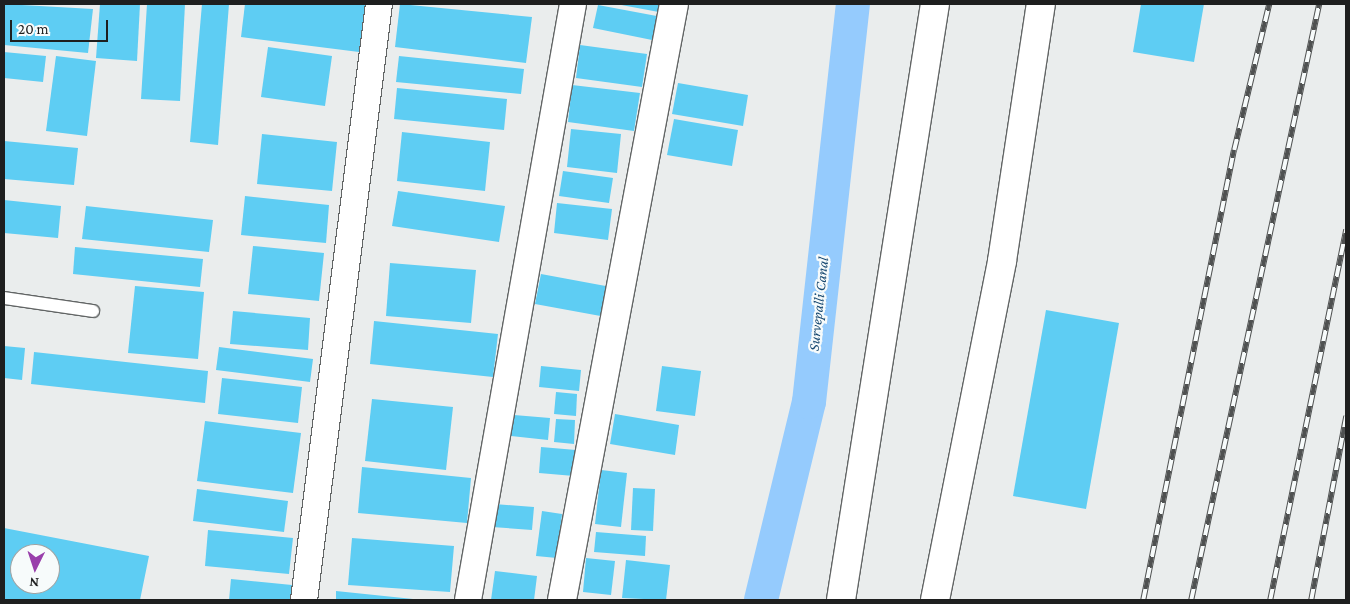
<!DOCTYPE html>
<style>
body{margin:0}
#map{position:relative;width:1350px;height:604px;overflow:hidden;background:#eaeded;font-family:"Crimson Pro",serif}
div>[style]{position:absolute}
.canal>*{height:34px;margin:-17px;padding:0 17px;transform-origin:17px;border-radius:17px;background:#95cbfd}
.building>*{inset:0;background:#5ecdf3}
.roads{filter:drop-shadow(1px 0 #626565) drop-shadow(-1px 0 #626565) drop-shadow(0 1px #626565) drop-shadow(0 -1px #626565)}
.service>*{height:12px;margin:-6px;padding:0 6px;transform-origin:6px;border-radius:6px;background:#fff}
.minor>*{height:26px;margin:-13px;padding:0 13px;transform-origin:13px;border-radius:13px;background:#fff}
.tertiary>*{height:28px;margin:-14px;padding:0 14px;transform-origin:14px;border-radius:14px;background:#fff}
.secondary>*{height:28px;margin:-14px;padding:0 14px;transform-origin:14px;border-radius:14px;background:#fff}
.rail>*{height:5.5px;margin-top:-2.75px;transform-origin:0;background:repeating-linear-gradient(90deg,#f7fbfb 0 11px,#4f5151 0 22px);box-sizing:border-box;border-block:1px solid #4f5151}
span{translate:-50% -50%;white-space:nowrap;text-align:center;line-height:1.15;-webkit-text-stroke:4.5px #f7fbfb;paint-order:stroke}
.water-label{font-size:15px;color:#184971;font-style:italic}
.frame{position:absolute;inset:0;border:5px solid #1e1f1f;pointer-events:none}
.north{position:absolute;left:10px;top:544px;width:50px;height:50px;box-sizing:border-box;background:#f7fbfb;border:1px solid #a0a3a3;border-radius:50%;rotate:184deg;font-size:14px;font-weight:700;line-height:20px;text-align:center;color:#1e1f1f}
.north::after{content:'';display:block;margin:auto;width:18px;height:22px;background:#993fab;clip-path:polygon(50% 0,100% 100%,50% 72%,0 100%)}
.scale{position:absolute;left:10px;top:20px;width:98px;height:22px;box-sizing:border-box;border:2px solid #1e1f1f;border-top:0;padding-left:6px;font-size:15px;line-height:18px;white-space:nowrap;color:#1e1f1f;-webkit-text-stroke:4px #f7fbfb;paint-order:stroke}
</style>
<div id="map">
<div class="canal">
<i style="left:761px;top:600px;width:204px;rotate:-76.4deg"></i>
<i style="left:809px;top:402px;width:400px;rotate:-83.7deg"></i>
</div>
<div class="building">
<i style="clip-path:polygon(4px 4px,93px 9px,88px 53px,4px 45px)"></i>
<i style="clip-path:polygon(100px 4px,140px 4px,137px 61px,96px 58px)"></i>
<i style="clip-path:polygon(147px 4px,185px 4px,180px 101px,141px 99px)"></i>
<i style="clip-path:polygon(202px 4px,229px 4px,218px 145px,190px 142px)"></i>
<i style="clip-path:polygon(245px 4px,366px 4px,359px 52px,241px 37px)"></i>
<i style="clip-path:polygon(400px 4px,532px 17px,526px 63px,395px 47px)"></i>
<i style="clip-path:polygon(616px 4px,665px 4px,664px 13px)"></i>
<i style="clip-path:polygon(1141px 4px,1204px 4px,1194px 62px,1133px 52px)"></i>
<i style="clip-path:polygon(598px 5px,662px 17px,657px 41px,593px 28px)"></i>
<i style="clip-path:polygon(580px 45px,647px 54px,642px 87px,576px 78px)"></i>
<i style="clip-path:polygon(268px 47px,332px 56px,325px 106px,261px 97px)"></i>
<i style="clip-path:polygon(4px 52px,46px 56px,43px 82px,4px 78px)"></i>
<i style="clip-path:polygon(56px 56px,96px 61px,87px 136px,46px 131px)"></i>
<i style="clip-path:polygon(399px 56px,524px 69px,521px 94px,396px 82px)"></i>
<i style="clip-path:polygon(678px 83px,748px 95px,743px 126px,672px 114px)"></i>
<i style="clip-path:polygon(572px 85px,640px 93px,634px 131px,568px 122px)"></i>
<i style="clip-path:polygon(397px 88px,507px 99px,504px 130px,394px 119px)"></i>
<i style="clip-path:polygon(674px 119px,738px 130px,732px 166px,667px 155px)"></i>
<i style="clip-path:polygon(571px 129px,621px 134px,617px 173px,567px 167px)"></i>
<i style="clip-path:polygon(402px 132px,490px 142px,485px 191px,397px 181px)"></i>
<i style="clip-path:polygon(262px 134px,337px 142px,332px 191px,257px 184px)"></i>
<i style="clip-path:polygon(4px 141px,78px 148px,74px 185px,4px 179px)"></i>
<i style="clip-path:polygon(563px 171px,613px 178px,609px 203px,559px 196px)"></i>
<i style="clip-path:polygon(398px 191px,505px 206px,499px 242px,392px 226px)"></i>
<i style="clip-path:polygon(245px 196px,329px 205px,326px 243px,241px 235px)"></i>
<i style="clip-path:polygon(4px 200px,61px 206px,58px 238px,4px 233px)"></i>
<i style="clip-path:polygon(557px 203px,612px 209px,608px 240px,554px 233px)"></i>
<i style="clip-path:polygon(86px 206px,213px 220px,209px 252px,82px 239px)"></i>
<i style="clip-path:polygon(253px 246px,324px 253px,319px 301px,248px 294px)"></i>
<i style="clip-path:polygon(75px 247px,203px 259px,200px 287px,73px 274px)"></i>
<i style="clip-path:polygon(390px 263px,476px 270px,471px 323px,386px 316px)"></i>
<i style="clip-path:polygon(541px 274px,611px 287px,606px 317px,535px 304px)"></i>
<i style="clip-path:polygon(135px 286px,204px 292px,198px 359px,128px 353px)"></i>
<i style="clip-path:polygon(1046px 310px,1119px 323px,1086px 509px,1013px 496px)"></i>
<i style="clip-path:polygon(233px 311px,310px 318px,308px 350px,230px 344px)"></i>
<i style="clip-path:polygon(374px 321px,498px 334px,493px 377px,370px 364px)"></i>
<i style="clip-path:polygon(4px 346px,25px 348px,22px 380px,4px 378px)"></i>
<i style="clip-path:polygon(219px 347px,313px 359px,310px 382px,216px 370px)"></i>
<i style="clip-path:polygon(34px 352px,208px 371px,205px 403px,31px 384px)"></i>
<i style="clip-path:polygon(541px 366px,581px 370px,579px 391px,539px 387px)"></i>
<i style="clip-path:polygon(662px 366px,701px 371px,695px 416px,656px 411px)"></i>
<i style="clip-path:polygon(222px 378px,302px 387px,298px 423px,218px 414px)"></i>
<i style="clip-path:polygon(556px 392px,577px 394px,576px 416px,554px 414px)"></i>
<i style="clip-path:polygon(372px 399px,453px 407px,446px 470px,365px 461px)"></i>
<i style="clip-path:polygon(615px 414px,679px 425px,675px 455px,610px 444px)"></i>
<i style="clip-path:polygon(514px 415px,550px 418px,548px 440px,511px 436px)"></i>
<i style="clip-path:polygon(556px 419px,575px 420px,574px 444px,554px 442px)"></i>
<i style="clip-path:polygon(205px 421px,301px 433px,293px 493px,197px 481px)"></i>
<i style="clip-path:polygon(541px 447px,576px 450px,574px 476px,539px 473px)"></i>
<i style="clip-path:polygon(362px 467px,471px 478px,467px 523px,358px 513px)"></i>
<i style="clip-path:polygon(601px 470px,627px 473px,621px 527px,595px 524px)"></i>
<i style="clip-path:polygon(633px 488px,655px 489px,653px 531px,631px 530px)"></i>
<i style="clip-path:polygon(197px 489px,288px 501px,284px 532px,193px 521px)"></i>
<i style="clip-path:polygon(494px 504px,534px 507px,532px 530px,492px 527px)"></i>
<i style="clip-path:polygon(542px 511px,562px 514px,557px 558px,536px 556px)"></i>
<i style="clip-path:polygon(evenodd,4px 528px,149px 556px,140px 600px,4px 600px,4px 528px,20px 554px,50px 554px,50px 584px,20px 584px,20px 554px)"></i>
<i style="clip-path:polygon(208px 530px,293px 538px,289px 574px,205px 566px)"></i>
<i style="clip-path:polygon(596px 532px,646px 536px,645px 556px,594px 552px)"></i>
<i style="clip-path:polygon(352px 538px,454px 546px,450px 592px,348px 585px)"></i>
<i style="clip-path:polygon(586px 558px,615px 561px,611px 595px,583px 592px)"></i>
<i style="clip-path:polygon(626px 560px,670px 565px,666px 600px,622px 598px)"></i>
<i style="clip-path:polygon(495px 571px,537px 576px,534px 600px,491px 600px)"></i>
<i style="clip-path:polygon(231px 579px,292px 585px,291px 600px,229px 600px)"></i>
<i style="clip-path:polygon(336px 591px,413px 599px,413px 600px,336px 600px)"></i>
</div>
<div class="roads">
<div class="service">
<i style="left:4px;top:298px;width:90px;rotate:8.3deg"></i>
</div>
<div class="minor">
<i style="left:304px;top:600px;width:601px;rotate:-82.83deg"></i>
<i style="left:468px;top:600px;width:605px;rotate:-80.01deg"></i>
</div>
<div class="tertiary">
<i style="left:562px;top:600px;width:606px;rotate:-79.36deg"></i>
</div>
<div class="secondary">
<i style="left:841px;top:600px;width:603px;rotate:-81.04deg"></i>
<i style="left:935px;top:600px;width:346px;rotate:-78.8deg"></i>
<i style="left:1002px;top:261px;width:260px;rotate:-81.4deg"></i>
</div>
</div>
<div class="rail">
<i style="left:1143px;top:600px;width:459px;rotate:-78.6deg"></i>
<i style="left:1234px;top:150px;width:150px;rotate:-76.5deg"></i>
<i style="left:1191px;top:600px;width:610px;rotate:-77.88deg"></i>
<i style="left:1270px;top:600px;width:378px;rotate:-78.4deg"></i>
<i style="left:1311px;top:600px;width:187px;rotate:-79.2deg"></i>
</div>
<div class="water-label">
<span style="left:819px;top:304px;rotate:-84deg">Survepalli Canal</span>
</div>
<div class="frame"></div>
<div class="north">N</div>
<div class="scale">20 m</div>
</div>
